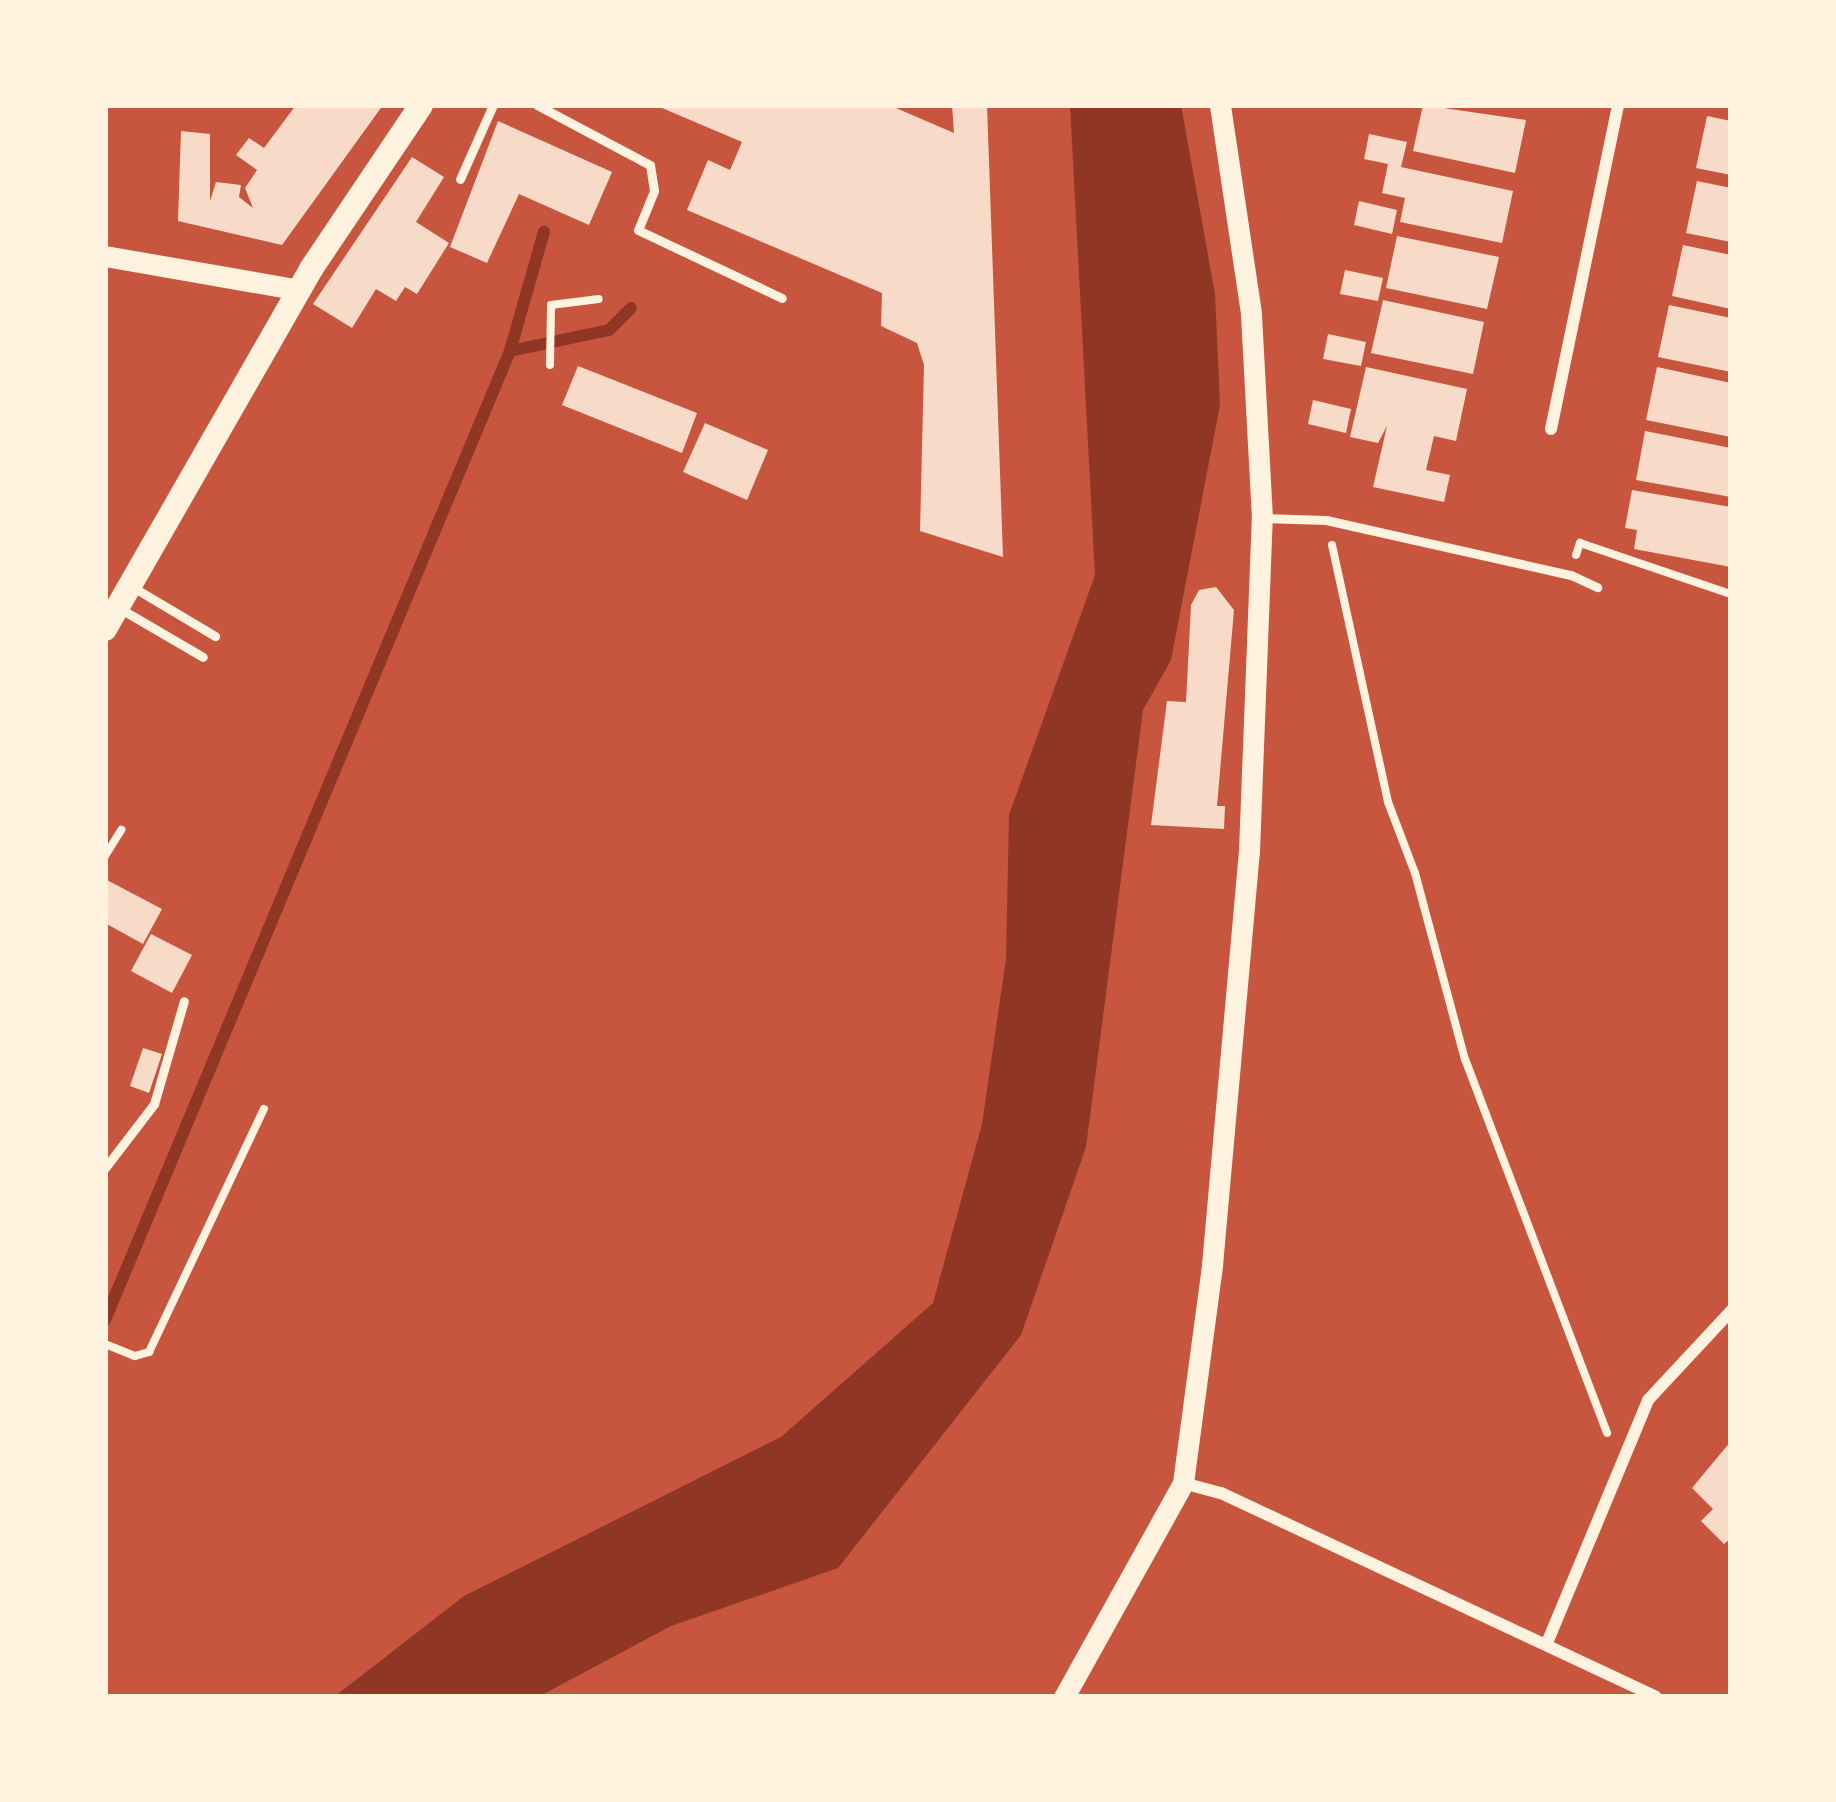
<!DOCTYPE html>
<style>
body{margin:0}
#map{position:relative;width:1836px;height:1802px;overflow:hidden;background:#c8553d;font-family:Jost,sans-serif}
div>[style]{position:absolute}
.water>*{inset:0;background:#8f3625}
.stream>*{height:12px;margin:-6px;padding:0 6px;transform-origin:6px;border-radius:6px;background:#8f3625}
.building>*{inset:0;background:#f7dbc8}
.path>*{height:8px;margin:-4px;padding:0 4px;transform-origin:4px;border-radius:4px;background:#fff3e0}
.service>*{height:9px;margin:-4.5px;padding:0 4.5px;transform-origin:4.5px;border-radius:4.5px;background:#fff3e0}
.minor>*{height:12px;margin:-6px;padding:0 6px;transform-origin:6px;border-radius:6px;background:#fff3e0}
.tertiary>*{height:21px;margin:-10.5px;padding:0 10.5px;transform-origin:10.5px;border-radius:10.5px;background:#fff3e0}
.secondary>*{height:24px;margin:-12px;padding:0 12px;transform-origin:12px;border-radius:12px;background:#fff3e0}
span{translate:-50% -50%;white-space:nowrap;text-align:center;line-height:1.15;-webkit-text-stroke:12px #fff3e0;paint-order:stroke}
.frame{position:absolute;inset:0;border:108px solid #fff3e0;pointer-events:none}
</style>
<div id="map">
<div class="water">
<i style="clip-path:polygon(1070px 105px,1181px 105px,1215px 294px,1220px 405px,1171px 660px,1143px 710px,1086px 1147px,1021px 1335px,838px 1568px,671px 1626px,538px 1697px,334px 1697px,464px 1596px,781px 1437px,933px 1303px,982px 1124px,1006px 959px,1009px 815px,1095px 575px)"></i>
</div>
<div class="stream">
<i style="left:510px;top:351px;width:101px;rotate:-12deg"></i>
<i style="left:609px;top:330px;width:31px;rotate:-45deg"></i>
<i style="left:105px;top:1320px;width:1050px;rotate:-67.32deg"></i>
<i style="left:510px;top:351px;width:124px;rotate:-74.1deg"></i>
</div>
<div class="building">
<i style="clip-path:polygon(296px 105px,383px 105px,282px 245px,178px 221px,181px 131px,210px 134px,210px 201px,216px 182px,241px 185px,239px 197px,253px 208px,245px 188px,257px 170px,236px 155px,249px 138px,264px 148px)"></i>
<i style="clip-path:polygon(655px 105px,889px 105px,954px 133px,952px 105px,987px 105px,1003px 557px,920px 531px,924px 365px,917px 343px,881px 326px,882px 293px,687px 210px,708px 160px,730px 170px,742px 142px)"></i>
<i style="clip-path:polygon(1423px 105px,1526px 120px,1515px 173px,1413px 151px)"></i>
<i style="clip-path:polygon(1707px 116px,1731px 121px,1731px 175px,1696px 168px)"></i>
<i style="clip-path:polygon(498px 121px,612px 172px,589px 225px,519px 194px,487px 263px,450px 247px)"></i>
<i style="clip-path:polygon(1369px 134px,1407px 142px,1401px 167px,1513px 191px,1502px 243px,1400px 222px,1405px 198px,1382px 193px,1388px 164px,1364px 159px)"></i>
<i style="clip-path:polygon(412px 157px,444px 177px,416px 222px,449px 243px,417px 294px,405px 287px,396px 301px,376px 289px,352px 328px,313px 304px)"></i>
<i style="clip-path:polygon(1697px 181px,1731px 188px,1731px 242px,1686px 233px)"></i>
<i style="clip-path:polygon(1359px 201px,1397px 210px,1392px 234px,1354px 225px)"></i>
<i style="clip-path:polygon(1397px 236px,1499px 257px,1487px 309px,1386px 288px)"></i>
<i style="clip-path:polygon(1683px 245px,1731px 255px,1731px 309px,1672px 296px)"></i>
<i style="clip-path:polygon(1345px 270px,1383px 278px,1378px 301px,1340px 294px)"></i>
<i style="clip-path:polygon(1383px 300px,1484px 322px,1473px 374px,1371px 353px)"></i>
<i style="clip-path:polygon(1669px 305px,1731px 318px,1731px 372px,1658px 357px)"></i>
<i style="clip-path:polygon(1328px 334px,1366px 342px,1361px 366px,1323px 359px)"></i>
<i style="clip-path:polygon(578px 366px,697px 413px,682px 453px,562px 405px)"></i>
<i style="clip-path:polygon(1366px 367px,1467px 389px,1456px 441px,1434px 436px,1426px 470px,1450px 475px,1444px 502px,1373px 487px,1387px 426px,1378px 443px,1350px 437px)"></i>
<i style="clip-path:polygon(1657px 367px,1731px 383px,1731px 437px,1646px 420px)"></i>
<i style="clip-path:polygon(1313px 400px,1351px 409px,1346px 433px,1308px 424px)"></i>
<i style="clip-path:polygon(705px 423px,768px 450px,747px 500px,683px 472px)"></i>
<i style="clip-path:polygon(1645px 431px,1731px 448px,1731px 497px,1636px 480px)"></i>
<i style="clip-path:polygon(1632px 490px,1731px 507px,1731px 567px,1634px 549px,1637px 530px,1625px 528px)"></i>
<i style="clip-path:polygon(1216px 587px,1234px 610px,1217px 806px,1225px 806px,1224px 829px,1151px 825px,1167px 701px,1186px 702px,1191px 605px,1199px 590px)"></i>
<i style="clip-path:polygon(105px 879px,162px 909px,143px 944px,105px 923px)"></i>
<i style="clip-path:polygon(151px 934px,192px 955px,172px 993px,131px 971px)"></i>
<i style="clip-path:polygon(143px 1048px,162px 1054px,149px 1093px,130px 1086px)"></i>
<i style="clip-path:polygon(1731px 1441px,1731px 1538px,1724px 1544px,1701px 1521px,1713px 1509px,1692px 1488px)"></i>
</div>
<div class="path">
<i style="left:550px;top:365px;width:60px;rotate:-89deg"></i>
<i style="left:551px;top:305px;width:48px;rotate:-7.1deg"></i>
<i style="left:1332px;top:545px;width:263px;rotate:77.7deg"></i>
<i style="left:1388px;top:802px;width:76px;rotate:69.2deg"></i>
<i style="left:1415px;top:873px;width:193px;rotate:75deg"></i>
<i style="left:1465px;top:1059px;width:400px;rotate:69.2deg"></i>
<i style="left:1576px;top:555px;width:13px;rotate:-72deg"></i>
<i style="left:1580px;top:543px;width:159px;rotate:18.7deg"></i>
<i style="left:105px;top:856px;width:31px;rotate:-58deg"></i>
<i style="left:105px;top:1344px;width:32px;rotate:22deg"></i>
<i style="left:135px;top:1356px;width:15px;rotate:-16deg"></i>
<i style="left:149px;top:1352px;width:269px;rotate:-64.7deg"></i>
</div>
<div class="service">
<i style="left:537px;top:105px;width:128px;rotate:28deg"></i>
<i style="left:650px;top:165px;width:26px;rotate:81deg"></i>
<i style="left:654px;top:191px;width:42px;rotate:112.3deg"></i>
<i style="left:638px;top:230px;width:159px;rotate:25.3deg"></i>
<i style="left:460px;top:179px;width:81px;rotate:-66deg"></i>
<i style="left:1262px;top:518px;width:64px;rotate:1.8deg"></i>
<i style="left:1326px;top:520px;width:251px;rotate:12.7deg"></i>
<i style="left:1571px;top:575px;width:29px;rotate:25deg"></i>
<i style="left:131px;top:586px;width:98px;rotate:30.8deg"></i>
<i style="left:119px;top:608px;width:97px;rotate:30.3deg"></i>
<i style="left:105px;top:1168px;width:81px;rotate:-52.6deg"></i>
<i style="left:154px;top:1104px;width:107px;rotate:-73.8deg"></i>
</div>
<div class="minor">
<i style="left:1551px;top:429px;width:331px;rotate:-78.3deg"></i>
<i style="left:1183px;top:1483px;width:39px;rotate:15deg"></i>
<i style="left:1221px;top:1493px;width:480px;rotate:25.1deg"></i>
<i style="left:1547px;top:1643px;width:263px;rotate:-67.4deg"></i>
<i style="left:1648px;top:1400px;width:122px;rotate:-47deg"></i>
</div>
<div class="tertiary">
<i style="left:105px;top:256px;width:197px;rotate:9.9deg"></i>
<i style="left:1064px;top:1697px;width:245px;rotate:-60.9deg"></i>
<i style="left:1183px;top:1483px;width:220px;rotate:-82.4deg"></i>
<i style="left:1212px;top:1265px;width:416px;rotate:-84.9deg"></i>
<i style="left:1249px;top:851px;width:333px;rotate:-87.8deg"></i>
<i style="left:1262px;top:518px;width:205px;rotate:-93.1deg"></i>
<i style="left:1251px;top:313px;width:210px;rotate:-98.5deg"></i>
</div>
<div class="secondary">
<i style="left:105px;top:629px;width:415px;rotate:-60.2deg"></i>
<i style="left:311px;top:269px;width:197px;rotate:-56.1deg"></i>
</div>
<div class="frame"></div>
</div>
